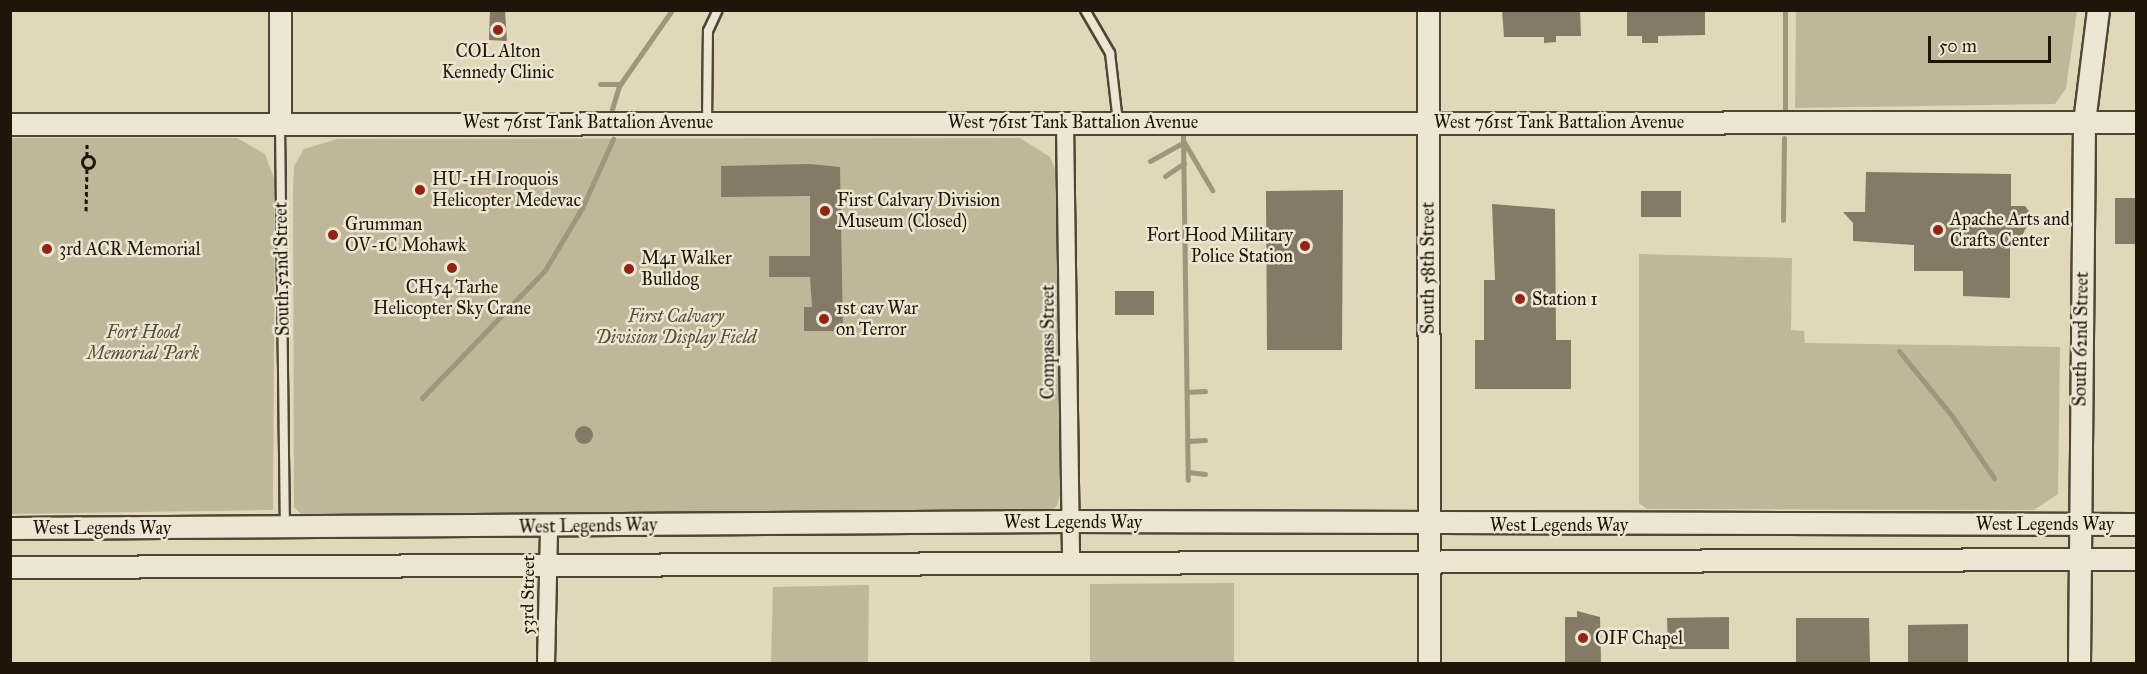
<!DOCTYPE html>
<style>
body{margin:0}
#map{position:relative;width:2147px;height:674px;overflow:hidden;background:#e1d8b9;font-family:"IM FELL Great Primer",serif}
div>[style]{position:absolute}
.green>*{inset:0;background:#c0b79b}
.stream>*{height:5px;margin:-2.5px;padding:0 2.5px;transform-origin:2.5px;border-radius:2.5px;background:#9f967d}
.building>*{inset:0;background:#847a65}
.round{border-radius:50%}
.path>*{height:3px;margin-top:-1.5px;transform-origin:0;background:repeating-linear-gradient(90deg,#201509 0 4.5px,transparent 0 7.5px)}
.path>.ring{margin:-1.5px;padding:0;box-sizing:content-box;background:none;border:3px solid #201509;border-radius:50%}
.roads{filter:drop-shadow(2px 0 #504635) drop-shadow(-2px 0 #504635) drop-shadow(0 2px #504635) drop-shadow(0 -2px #504635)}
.service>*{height:8px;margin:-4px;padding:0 4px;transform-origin:4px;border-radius:4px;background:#ece6d2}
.minor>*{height:16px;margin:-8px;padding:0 8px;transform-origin:8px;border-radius:8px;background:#ece6d2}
.tertiary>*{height:21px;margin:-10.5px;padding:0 10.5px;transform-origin:10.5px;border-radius:10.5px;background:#ece6d2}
.dots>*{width:16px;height:16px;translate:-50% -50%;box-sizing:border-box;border:3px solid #ece6d2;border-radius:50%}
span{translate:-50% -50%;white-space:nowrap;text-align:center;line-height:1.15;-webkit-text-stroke:5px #ece6d2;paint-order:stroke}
.poi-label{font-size:18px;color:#201509}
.left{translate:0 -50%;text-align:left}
.right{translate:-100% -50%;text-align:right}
.street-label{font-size:18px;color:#201509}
.park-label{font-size:18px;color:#584e3c;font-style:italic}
.frame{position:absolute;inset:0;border:12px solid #201509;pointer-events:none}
.scale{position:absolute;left:1928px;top:36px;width:123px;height:27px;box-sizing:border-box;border:3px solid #201509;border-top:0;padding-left:8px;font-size:18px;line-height:21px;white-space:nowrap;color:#201509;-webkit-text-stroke:4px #ece6d2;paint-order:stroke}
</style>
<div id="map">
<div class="green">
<i style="clip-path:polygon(1796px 11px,1796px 10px,2077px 11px,2066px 88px,2055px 104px,1795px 108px)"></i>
<i style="clip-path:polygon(11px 138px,237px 138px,265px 154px,275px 181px,273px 510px,11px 514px)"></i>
<i style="clip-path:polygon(1020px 138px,1050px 157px,1057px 174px,1060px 495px,1057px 506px,1047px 514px,303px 516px,294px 507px,293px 191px,294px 166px,304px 149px,337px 139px)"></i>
<i style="clip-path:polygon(1639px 254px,1792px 258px,1791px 330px,1804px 331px,1805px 343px,2060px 347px,2058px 494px,2034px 510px,1647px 509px,1639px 503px)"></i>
<i style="clip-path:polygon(1234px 583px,1234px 663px,1090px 663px,1090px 584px)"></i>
<i style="clip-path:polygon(869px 585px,868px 663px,771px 663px,773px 587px)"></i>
</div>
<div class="stream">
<i style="left:600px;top:84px;width:20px"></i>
<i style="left:1785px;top:108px;width:98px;rotate:-90deg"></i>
<i style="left:612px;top:109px;width:24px;rotate:-73deg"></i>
<i style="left:619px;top:86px;width:93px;rotate:-55.1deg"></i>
<i style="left:1183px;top:136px;width:344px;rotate:89.2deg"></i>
<i style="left:1150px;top:161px;width:39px;rotate:-29deg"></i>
<i style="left:1184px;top:142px;width:56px;rotate:59.7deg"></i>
<i style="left:1165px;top:176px;width:23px;rotate:-34deg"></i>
<i style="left:1783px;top:220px;width:82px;rotate:-89.3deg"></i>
<i style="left:1899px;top:351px;width:84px;rotate:50.8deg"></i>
<i style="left:1952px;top:416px;width:75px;rotate:55.9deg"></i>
<i style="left:1187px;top:392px;width:18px;rotate:-3deg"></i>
<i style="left:422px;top:398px;width:178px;rotate:-46.1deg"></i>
<i style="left:545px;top:270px;width:72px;rotate:-59.2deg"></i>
<i style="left:582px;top:208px;width:76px;rotate:-65.8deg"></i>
<i style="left:1188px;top:441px;width:17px;rotate:-3deg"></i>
<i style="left:1188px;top:472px;width:17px;rotate:7deg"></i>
</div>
<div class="building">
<i style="clip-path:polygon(490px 10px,505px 10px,507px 41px,489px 40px)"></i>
<i style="clip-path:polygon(1502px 10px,1580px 10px,1581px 36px,1556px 36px,1556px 42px,1544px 43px,1544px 37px,1504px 37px)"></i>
<i style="clip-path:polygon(1627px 10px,1705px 10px,1705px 35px,1658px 36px,1658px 43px,1642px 43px,1642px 36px,1627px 36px)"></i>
<i style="clip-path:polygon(810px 164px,840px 167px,843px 331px,804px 331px,804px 307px,812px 307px,810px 277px,769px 277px,769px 256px,810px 256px,810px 196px,721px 197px,721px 166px)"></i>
<i style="clip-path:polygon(1866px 172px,2011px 174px,2011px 206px,2025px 206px,2032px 215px,2022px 236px,2010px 236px,2010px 298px,1963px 296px,1963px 271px,1914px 271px,1914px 245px,1853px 241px,1853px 223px,1843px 212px,1865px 212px)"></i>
<i style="clip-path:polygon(1343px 190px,1342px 350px,1267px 350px,1266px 191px)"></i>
<i style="clip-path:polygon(1641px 191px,1681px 191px,1681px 217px,1641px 217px)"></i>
<i style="clip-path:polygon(2115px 198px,2136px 198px,2136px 244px,2115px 244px)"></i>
<i style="clip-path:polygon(1492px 204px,1555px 209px,1556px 340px,1571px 340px,1571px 389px,1475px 389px,1475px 340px,1484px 340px,1484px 280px,1495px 280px)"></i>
<i style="clip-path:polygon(1115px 291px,1154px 291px,1154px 315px,1115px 315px)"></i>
<i class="round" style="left:575px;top:426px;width:18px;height:18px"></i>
<i style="clip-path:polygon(1577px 611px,1600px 617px,1601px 663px,1565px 663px,1565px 617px,1577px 617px)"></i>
<i style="clip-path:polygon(1729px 617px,1729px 649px,1668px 649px,1667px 618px)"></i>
<i style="clip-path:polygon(1796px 618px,1869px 618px,1870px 663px,1796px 663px)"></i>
<i style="clip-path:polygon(1968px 624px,1968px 663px,1908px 663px,1908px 625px)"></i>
</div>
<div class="path">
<i class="ring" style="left:82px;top:156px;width:9px;height:9px"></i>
<i style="left:87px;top:156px;width:14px;rotate:-90deg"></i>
<i style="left:86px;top:211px;width:44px;rotate:-88.7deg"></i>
</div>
<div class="roads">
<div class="service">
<i style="left:1085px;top:10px;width:50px;rotate:59.8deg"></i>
<i style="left:1110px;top:53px;width:69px;rotate:83.4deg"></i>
<i style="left:707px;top:123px;width:92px;rotate:-89.4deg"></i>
<i style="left:708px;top:31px;width:23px;rotate:-65deg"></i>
<i style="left:280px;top:125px;width:401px;rotate:89.3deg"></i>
</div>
<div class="minor">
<i style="left:1065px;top:123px;width:438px;rotate:89.2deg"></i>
<i style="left:546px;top:664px;width:137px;rotate:-88.7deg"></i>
</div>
<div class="tertiary">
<i style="left:1428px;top:10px;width:654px;rotate:89.91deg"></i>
<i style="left:280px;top:121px;width:111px;rotate:-90deg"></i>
<i style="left:10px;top:124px;width:2126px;rotate:-0.05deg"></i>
<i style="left:10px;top:528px;width:1061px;rotate:-0.38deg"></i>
<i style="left:1071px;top:521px;width:1065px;rotate:0.16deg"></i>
<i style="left:10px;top:567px;width:2126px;rotate:-0.22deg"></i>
<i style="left:2079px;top:664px;width:542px;rotate:-89.47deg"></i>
<i style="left:2084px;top:122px;width:113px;rotate:-82.9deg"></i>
</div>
</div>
<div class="dots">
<i style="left:498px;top:30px;background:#8f2418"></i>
<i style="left:420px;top:190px;background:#8f2418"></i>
<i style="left:825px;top:211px;background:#8f2418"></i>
<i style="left:1938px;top:230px;background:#8f2418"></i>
<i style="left:333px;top:235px;background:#8f2418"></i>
<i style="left:1305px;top:246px;background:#8f2418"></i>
<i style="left:47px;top:249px;background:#8f2418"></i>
<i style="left:452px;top:268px;background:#8f2418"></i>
<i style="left:629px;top:269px;background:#8f2418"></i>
<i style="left:1520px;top:299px;background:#8f2418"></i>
<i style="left:824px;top:319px;background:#8f2418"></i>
<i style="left:1583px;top:638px;background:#8f2418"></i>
</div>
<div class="poi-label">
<span style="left:498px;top:62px">COL Alton<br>Kennedy Clinic</span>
<span class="left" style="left:432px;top:190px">HU-1H Iroquois<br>Helicopter Medevac</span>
<span class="left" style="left:837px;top:211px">First Calvary Division<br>Museum (Closed)</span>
<span class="left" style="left:1950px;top:230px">Apache Arts and<br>Crafts Center</span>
<span class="left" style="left:345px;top:235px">Grumman<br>OV-1C Mohawk</span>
<span class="right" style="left:1293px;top:246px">Fort Hood Military<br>Police Station</span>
<span class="left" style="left:59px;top:249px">3rd ACR Memorial</span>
<span class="left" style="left:641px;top:269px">M41 Walker<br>Bulldog</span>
<span style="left:452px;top:298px">CH54 Tarhe<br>Helicopter Sky Crane</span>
<span class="left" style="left:1532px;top:299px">Station 1</span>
<span class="left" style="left:836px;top:319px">1st cav War<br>on Terror</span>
<span class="left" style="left:1595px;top:638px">OIF Chapel</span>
</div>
<div class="street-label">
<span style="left:588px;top:122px">West 761st Tank Battalion Avenue</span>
<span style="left:1073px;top:122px">West 761st Tank Battalion Avenue</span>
<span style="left:1559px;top:122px">West 761st Tank Battalion Avenue</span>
<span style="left:1428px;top:268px;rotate:-90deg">South 58th Street</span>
<span style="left:282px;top:269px;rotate:-91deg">South 52nd Street</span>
<span style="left:2081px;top:339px;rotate:-89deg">South 62nd Street</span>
<span style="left:1048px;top:342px;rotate:-90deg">Compass Street</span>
<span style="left:1073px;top:522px">West Legends Way</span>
<span style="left:2045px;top:524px">West Legends Way</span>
<span style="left:1559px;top:525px">West Legends Way</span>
<span style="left:588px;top:526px;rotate:-1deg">West Legends Way</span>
<span style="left:102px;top:528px">West Legends Way</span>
<span style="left:528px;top:595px;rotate:-89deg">53rd Street</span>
</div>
<div class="park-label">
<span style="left:676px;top:327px">First Calvary<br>Division Display Field</span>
<span style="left:143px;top:343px">Fort Hood<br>Memorial Park</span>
</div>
<div class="frame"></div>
<div class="scale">50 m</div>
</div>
